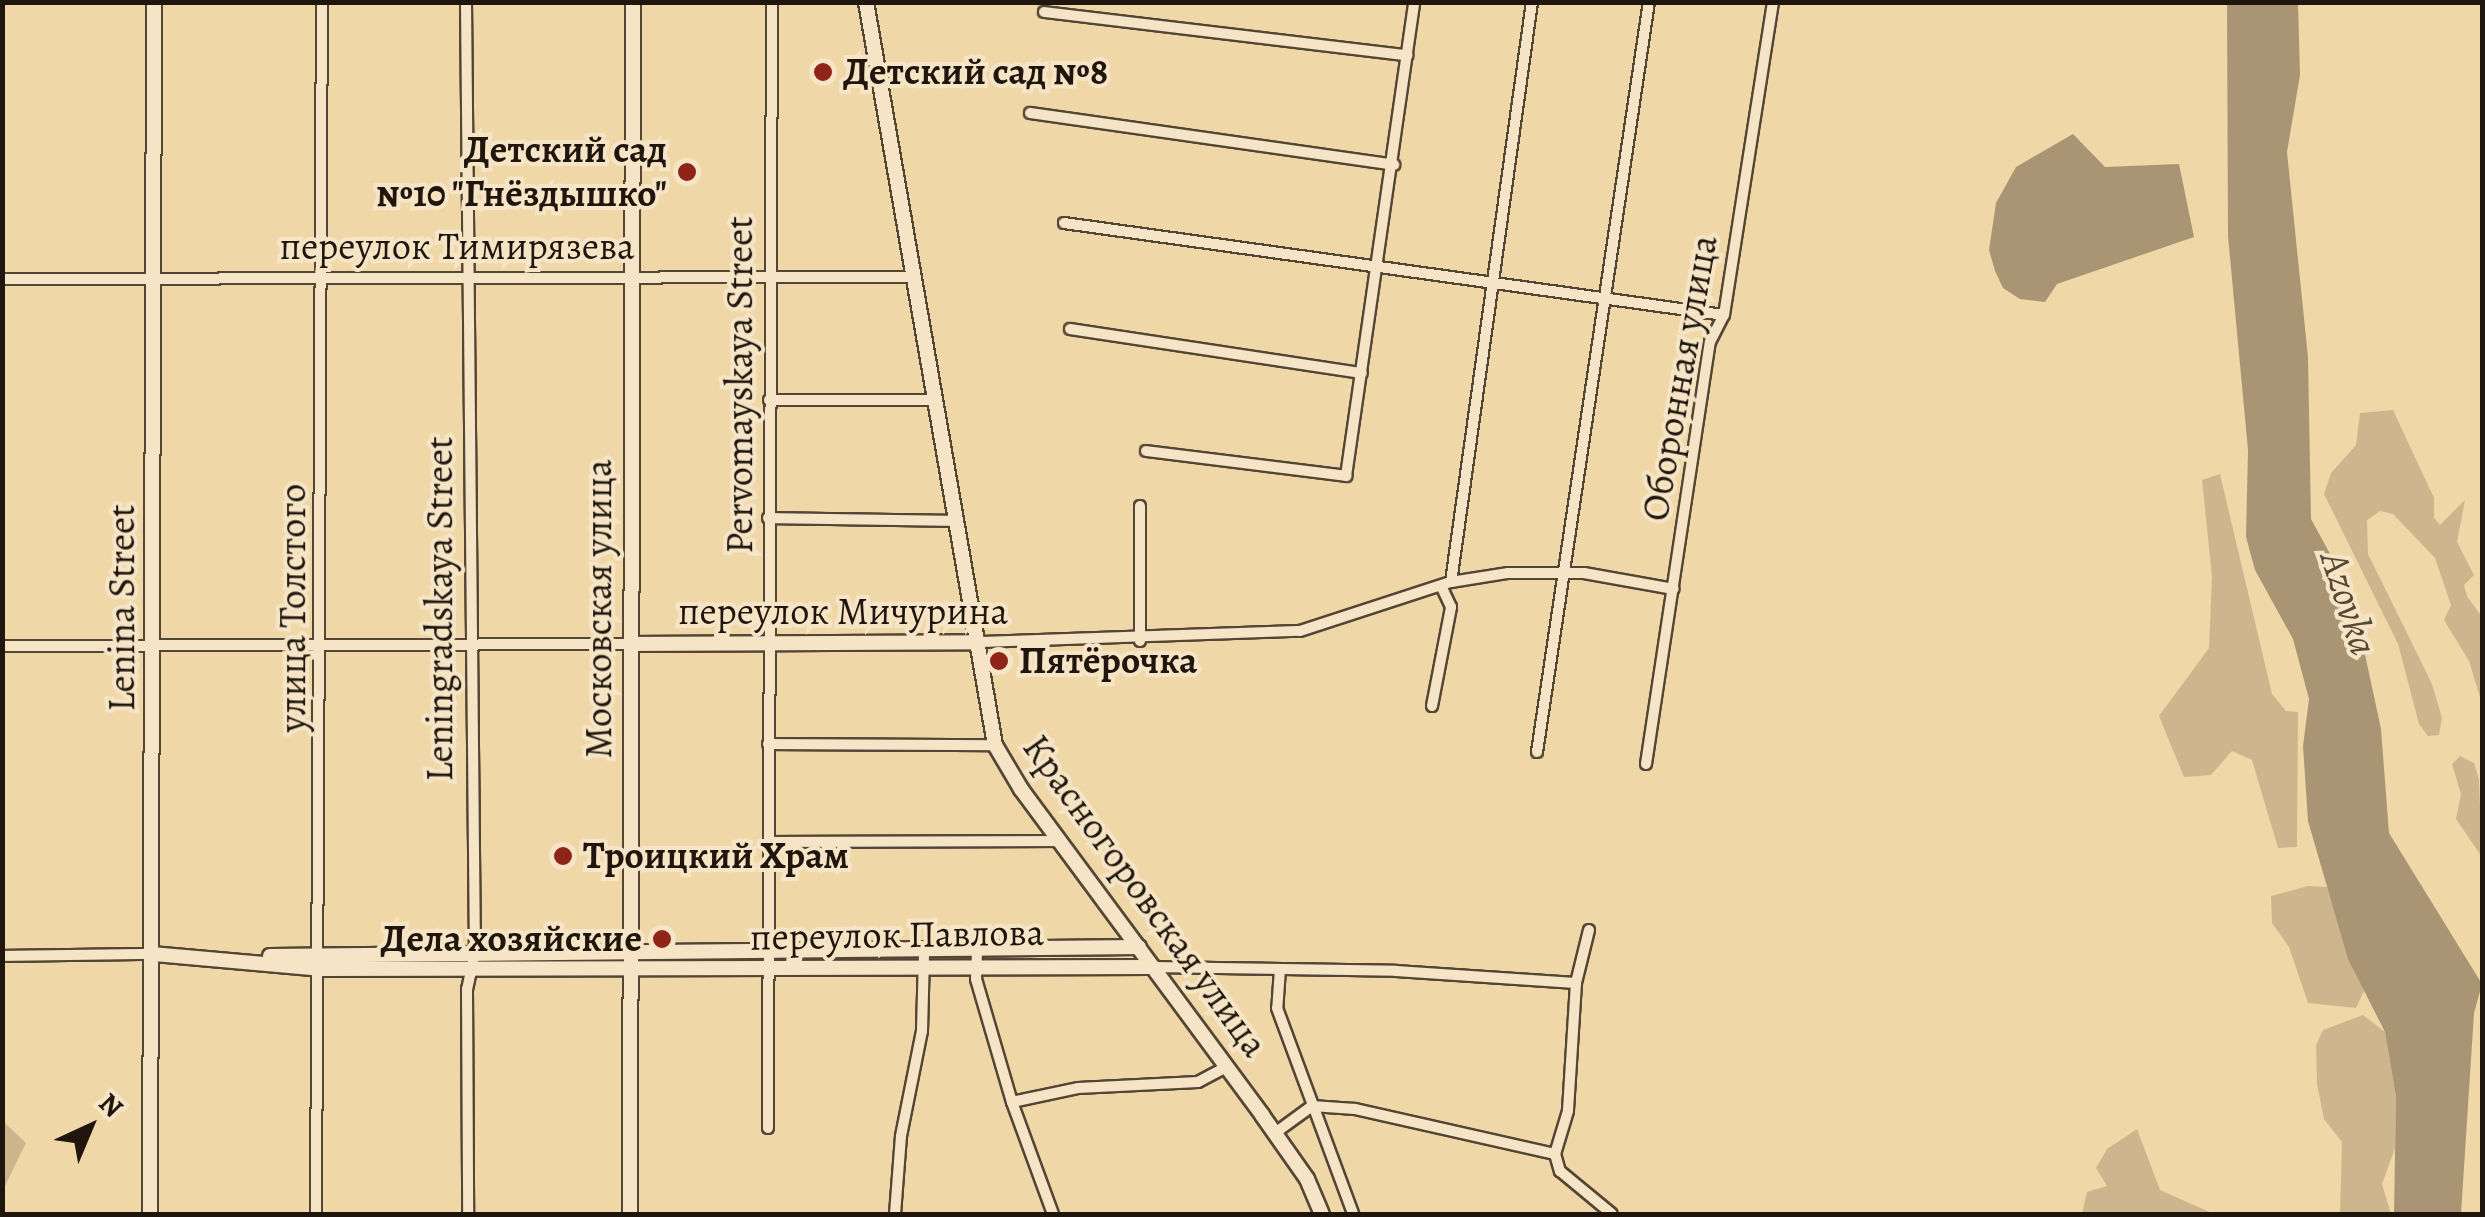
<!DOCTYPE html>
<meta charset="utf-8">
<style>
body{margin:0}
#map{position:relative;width:2485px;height:1217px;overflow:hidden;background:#f0d7a8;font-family:Alegreya,serif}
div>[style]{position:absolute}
.green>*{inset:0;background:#cdb68e}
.water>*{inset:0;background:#a99573}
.roads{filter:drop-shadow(2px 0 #544634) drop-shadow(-2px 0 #544634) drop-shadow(0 2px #544634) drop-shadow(0 -2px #544634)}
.street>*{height:10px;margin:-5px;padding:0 5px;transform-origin:5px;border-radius:5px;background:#f5e5c6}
.secondary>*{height:14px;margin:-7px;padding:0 7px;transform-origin:7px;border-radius:7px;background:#f5e5c6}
.dots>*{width:28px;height:28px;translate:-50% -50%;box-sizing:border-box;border:5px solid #f5e5c6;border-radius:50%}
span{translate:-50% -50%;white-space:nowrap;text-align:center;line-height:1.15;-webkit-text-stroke:8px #f5e5c6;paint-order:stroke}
.poi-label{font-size:38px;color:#20160d;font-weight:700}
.left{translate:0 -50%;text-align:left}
.right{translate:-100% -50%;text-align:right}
.street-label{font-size:38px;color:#20160d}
.water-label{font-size:40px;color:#574936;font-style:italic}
.frame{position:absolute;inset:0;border:5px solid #20160d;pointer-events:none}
.north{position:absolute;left:40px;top:1077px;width:100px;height:100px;-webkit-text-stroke:8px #f5e5c6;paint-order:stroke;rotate:44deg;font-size:28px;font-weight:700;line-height:40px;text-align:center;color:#20160d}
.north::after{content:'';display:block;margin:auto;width:35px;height:45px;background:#20160d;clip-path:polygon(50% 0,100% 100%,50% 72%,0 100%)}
</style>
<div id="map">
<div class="green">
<i style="clip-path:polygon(2393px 410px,2434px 498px,2434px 518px,2440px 525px,2465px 500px,2457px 542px,2474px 575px,2464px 585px,2467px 596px,2482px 617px,2482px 704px,2469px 661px,2444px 620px,2451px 605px,2435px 558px,2393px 514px,2380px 511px,2367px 520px,2368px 554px,2432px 684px,2442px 718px,2439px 735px,2428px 736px,2419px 724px,2398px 644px,2324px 494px,2331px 473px,2356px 445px,2360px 413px)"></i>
<i style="clip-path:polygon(2220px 474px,2272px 694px,2286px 711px,2298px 712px,2297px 847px,2278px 848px,2252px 760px,2232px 751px,2211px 775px,2184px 777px,2159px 716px,2209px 648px,2212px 576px,2202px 480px)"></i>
<i style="clip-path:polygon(2460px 756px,2474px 763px,2479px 780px,2482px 857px,2456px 819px,2461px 794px,2452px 764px)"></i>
<i style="clip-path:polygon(2308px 886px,2327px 887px,2364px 991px,2356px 1008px,2308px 1003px,2289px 947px,2272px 923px,2271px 896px)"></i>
<i style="clip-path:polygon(2363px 1015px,2385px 1032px,2396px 1097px,2395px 1148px,2382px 1184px,2391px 1214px,2340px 1214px,2342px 1142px,2324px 1119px,2317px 1084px,2316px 1045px,2323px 1030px)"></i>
<i style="clip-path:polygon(3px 1121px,26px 1143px,3px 1190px)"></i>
<i style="clip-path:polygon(2137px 1129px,2160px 1190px,2214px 1214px,2082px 1214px,2087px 1192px,2107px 1186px,2096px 1168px,2107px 1149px)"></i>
</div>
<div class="water">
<i style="clip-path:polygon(2227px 3px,2298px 3px,2300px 75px,2287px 152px,2308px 357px,2311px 519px,2352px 594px,2381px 729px,2389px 833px,2482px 984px,2474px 1013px,2461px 1214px,2394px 1214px,2396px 1097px,2385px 1032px,2348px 959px,2308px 821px,2303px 746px,2309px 699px,2293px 639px,2255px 570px,2246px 537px,2248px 450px,2228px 236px)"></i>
<i style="clip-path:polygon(2073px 134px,2105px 167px,2179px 164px,2194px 237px,2057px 284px,2045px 302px,2020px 299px,2003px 288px,1995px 271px,1989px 250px,1996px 203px,2016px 167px)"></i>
</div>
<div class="roads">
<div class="street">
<i style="left:466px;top:2px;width:950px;rotate:89.46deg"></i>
<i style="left:475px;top:952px;width:38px;rotate:102deg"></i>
<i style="left:467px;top:989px;width:225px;rotate:89.7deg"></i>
<i style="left:1044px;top:12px;width:366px;rotate:6.8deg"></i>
<i style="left:1030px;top:113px;width:368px;rotate:8.1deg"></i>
<i style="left:1064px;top:223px;width:666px;rotate:7.94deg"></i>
<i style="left:2px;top:279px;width:910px;rotate:-0.13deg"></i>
<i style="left:1070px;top:329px;width:295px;rotate:8.6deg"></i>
<i style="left:769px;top:400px;width:165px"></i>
<i style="left:1146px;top:451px;width:202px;rotate:7.1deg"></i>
<i style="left:1346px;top:476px;width:479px;rotate:-81.8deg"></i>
<i style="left:768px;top:518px;width:188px;rotate:0.9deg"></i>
<i style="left:1451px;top:582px;width:586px;rotate:-82.05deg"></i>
<i style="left:1140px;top:641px;width:135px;rotate:-90deg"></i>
<i style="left:979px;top:642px;width:321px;rotate:-2deg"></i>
<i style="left:1300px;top:631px;width:159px;rotate:-18deg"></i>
<i style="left:1451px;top:582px;width:58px;rotate:-9deg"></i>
<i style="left:1508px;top:573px;width:76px"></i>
<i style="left:1584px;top:573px;width:91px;rotate:10.1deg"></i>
<i style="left:2px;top:646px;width:630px;rotate:-0.18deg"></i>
<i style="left:1432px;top:706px;width:101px;rotate:-79.1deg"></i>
<i style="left:1451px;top:607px;width:23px;rotate:-115deg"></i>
<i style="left:768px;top:744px;width:227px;rotate:0.3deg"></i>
<i style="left:1537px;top:752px;width:758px;rotate:-81.51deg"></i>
<i style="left:1646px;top:764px;width:427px;rotate:-81.4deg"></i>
<i style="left:1710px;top:342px;width:30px;rotate:-63deg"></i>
<i style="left:1724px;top:315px;width:317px;rotate:-81.1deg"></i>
<i style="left:770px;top:842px;width:290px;rotate:-0.2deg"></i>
<i style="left:1589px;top:930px;width:55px;rotate:103.8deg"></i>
<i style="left:1576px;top:983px;width:128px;rotate:93.6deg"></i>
<i style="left:1568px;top:1111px;width:45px;rotate:106.8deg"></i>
<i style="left:1555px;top:1154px;width:18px;rotate:74deg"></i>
<i style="left:1560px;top:1171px;width:67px;rotate:39.6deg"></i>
<i style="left:977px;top:951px;width:28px;rotate:92deg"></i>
<i style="left:976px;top:979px;width:128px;rotate:73.7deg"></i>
<i style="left:1012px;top:1102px;width:119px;rotate:69.9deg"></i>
<i style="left:2px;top:956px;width:151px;rotate:-0.8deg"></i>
<i style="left:1153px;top:967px;width:243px;rotate:0.9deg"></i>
<i style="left:1396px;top:971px;width:180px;rotate:3.8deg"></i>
<i style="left:1280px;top:969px;width:39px;rotate:94deg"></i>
<i style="left:1277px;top:1008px;width:220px;rotate:69.7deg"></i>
<i style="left:1012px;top:1102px;width:67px;rotate:-12deg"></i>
<i style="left:1078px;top:1088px;width:120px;rotate:-2.9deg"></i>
<i style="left:1198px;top:1082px;width:32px;rotate:-28deg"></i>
<i style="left:768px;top:1128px;width:1126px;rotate:-89.8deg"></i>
<i style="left:1275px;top:1133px;width:46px;rotate:-36.1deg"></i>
<i style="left:1312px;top:1106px;width:43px;rotate:4deg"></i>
<i style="left:1355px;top:1109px;width:205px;rotate:12.7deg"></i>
<i style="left:316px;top:1214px;width:1212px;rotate:-89.72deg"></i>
<i style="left:895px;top:1214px;width:78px;rotate:-85.6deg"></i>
<i style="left:901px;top:1136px;width:107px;rotate:-78.7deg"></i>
<i style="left:922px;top:1031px;width:79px;rotate:-88.5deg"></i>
</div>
<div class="secondary">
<i style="left:866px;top:2px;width:754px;rotate:80.15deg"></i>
<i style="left:995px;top:745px;width:51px;rotate:59.4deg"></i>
<i style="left:1021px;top:789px;width:405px;rotate:53.5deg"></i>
<i style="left:1262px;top:1115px;width:78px;rotate:54.9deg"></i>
<i style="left:1307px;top:1179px;width:38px;rotate:67deg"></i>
<i style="left:632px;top:644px;width:347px;rotate:-0.3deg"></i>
<i style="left:153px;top:954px;width:169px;rotate:5.1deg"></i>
<i style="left:321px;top:969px;width:832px;rotate:-0.14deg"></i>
<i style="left:270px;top:956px;width:869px;rotate:-0.59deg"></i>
<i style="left:150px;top:1214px;width:1212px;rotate:-89.81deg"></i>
<i style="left:630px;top:1214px;width:1212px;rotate:-89.86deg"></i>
</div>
</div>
<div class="dots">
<i style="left:823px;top:72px;background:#8f2418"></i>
<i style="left:687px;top:172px;background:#8f2418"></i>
<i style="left:999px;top:661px;background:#8f2418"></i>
<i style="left:563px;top:856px;background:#8f2418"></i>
<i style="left:662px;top:939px;background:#8f2418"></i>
</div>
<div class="poi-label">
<span class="left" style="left:843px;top:72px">Детский сад №8</span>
<span class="right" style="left:667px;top:172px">Детский сад<br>№10 "Гнёздышко"</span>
<span class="left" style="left:1019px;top:661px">Пятёрочка</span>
<span class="left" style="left:583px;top:856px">Троицкий Храм</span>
<span class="right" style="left:642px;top:939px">Дела хозяйские</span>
</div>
<div class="street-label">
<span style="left:457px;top:247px">переулок Тимирязева</span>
<span style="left:1680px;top:378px;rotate:-80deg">Оборонная улица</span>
<span style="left:740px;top:385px;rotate:-90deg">Pervomayskaya Street</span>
<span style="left:122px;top:608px;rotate:-90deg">Lenina Street</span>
<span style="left:293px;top:608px;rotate:-90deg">улица Толстого</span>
<span style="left:440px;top:609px;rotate:-90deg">Leningradskaya Street</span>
<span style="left:599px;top:609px;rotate:-90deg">Московская улица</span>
<span style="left:843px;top:612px">переулок Мичурина</span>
<span style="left:1145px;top:896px;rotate:54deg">Красногоровская улица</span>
<span style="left:897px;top:935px;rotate:-1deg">переулок Павлова</span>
</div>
<div class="water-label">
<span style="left:2349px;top:603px;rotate:72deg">Azovka</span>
</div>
<div class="frame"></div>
<div class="north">N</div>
</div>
